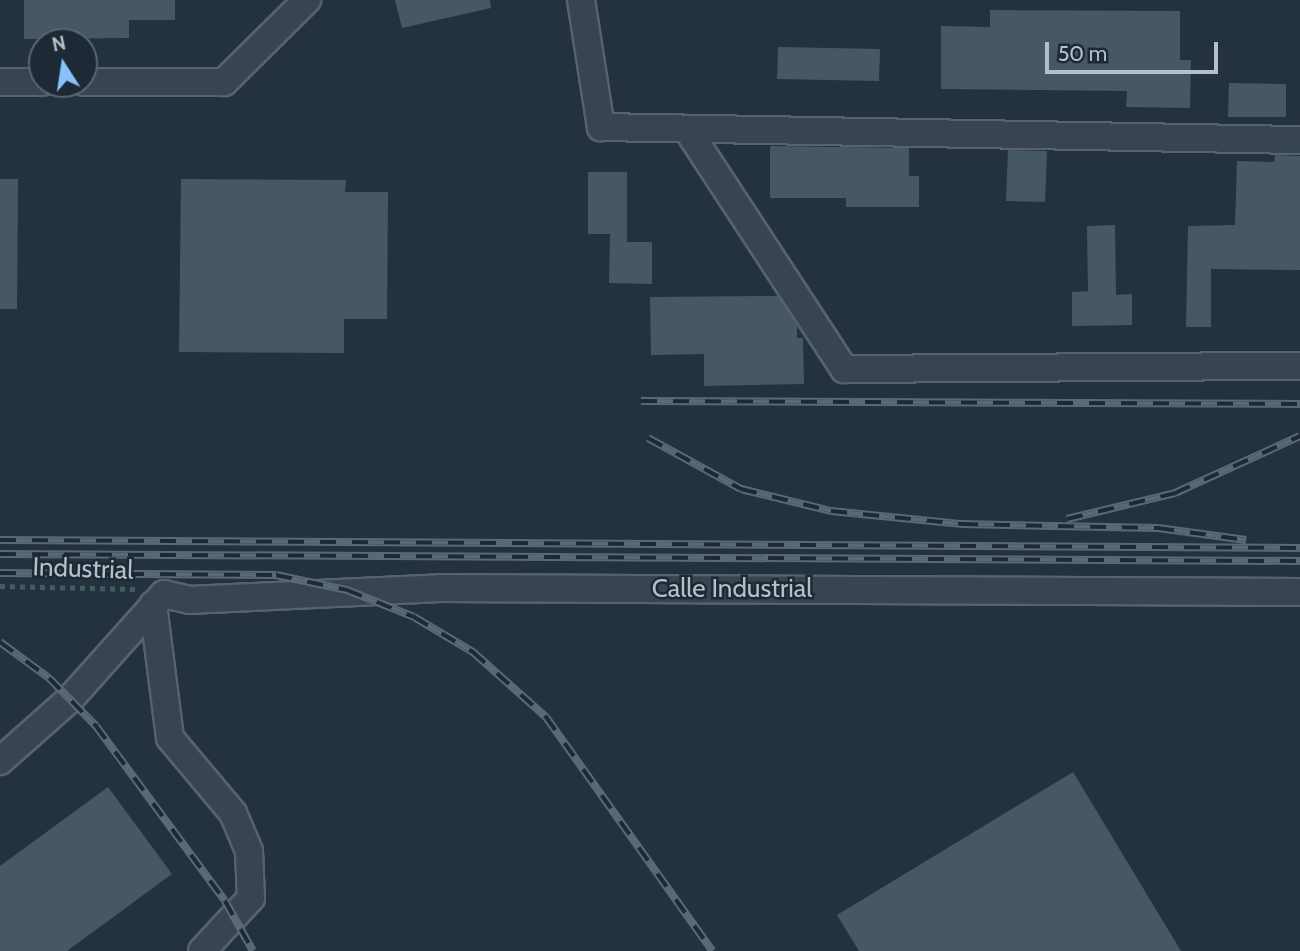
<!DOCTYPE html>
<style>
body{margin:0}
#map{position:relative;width:1300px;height:951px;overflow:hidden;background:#24323f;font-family:Cabin,sans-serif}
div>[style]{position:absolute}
.building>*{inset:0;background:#475865}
.path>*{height:4.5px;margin-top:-2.25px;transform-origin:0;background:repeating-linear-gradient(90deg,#445c5c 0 5px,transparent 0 10px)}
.roads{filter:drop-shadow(2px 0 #56626d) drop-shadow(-2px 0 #56626d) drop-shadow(0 2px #56626d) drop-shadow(0 -2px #56626d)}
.minor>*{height:26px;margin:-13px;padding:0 13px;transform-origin:13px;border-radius:13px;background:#38444f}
.rail>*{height:8px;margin-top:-4px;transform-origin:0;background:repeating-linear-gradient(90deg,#1d2934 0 16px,#5a6976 0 32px);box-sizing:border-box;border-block:2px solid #5a6976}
span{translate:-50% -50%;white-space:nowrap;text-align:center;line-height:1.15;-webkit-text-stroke:5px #1d2934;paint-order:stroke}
.street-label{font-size:26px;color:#b4bfca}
.north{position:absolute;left:28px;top:28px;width:70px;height:70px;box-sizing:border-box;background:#1d2934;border:2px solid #596570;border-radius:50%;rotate:348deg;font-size:19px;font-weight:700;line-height:28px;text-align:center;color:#b4bfca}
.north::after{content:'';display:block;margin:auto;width:24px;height:32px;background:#88c1fb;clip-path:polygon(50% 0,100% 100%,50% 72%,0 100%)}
.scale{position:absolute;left:1045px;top:42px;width:173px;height:32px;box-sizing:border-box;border:4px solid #b4bfca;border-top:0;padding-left:9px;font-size:21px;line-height:24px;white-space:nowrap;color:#b4bfca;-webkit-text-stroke:5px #1d2934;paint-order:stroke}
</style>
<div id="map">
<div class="building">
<i style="clip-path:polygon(24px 0,175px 0,175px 20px,129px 20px,129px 38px,24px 39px)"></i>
<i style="clip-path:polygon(395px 0,490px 0,491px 8px,402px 28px)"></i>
<i style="clip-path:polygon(990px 10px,1180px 11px,1180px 60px,1191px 60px,1190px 108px,1126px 107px,1127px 91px,941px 89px,941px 26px,990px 27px)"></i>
<i style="clip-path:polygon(778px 47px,880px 49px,879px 81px,777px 79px)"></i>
<i style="clip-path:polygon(1229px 83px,1286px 84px,1286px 117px,1228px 117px)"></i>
<i style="clip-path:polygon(770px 146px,909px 148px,909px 176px,919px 176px,919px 207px,846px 207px,846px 198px,770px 198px)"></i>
<i style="clip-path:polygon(1008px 150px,1047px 151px,1045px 202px,1006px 201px)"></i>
<i style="clip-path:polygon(1275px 155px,1300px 156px,1300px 270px,1211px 269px,1211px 327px,1186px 327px,1188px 226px,1235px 225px,1237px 161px,1274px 162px)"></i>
<i style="clip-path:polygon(588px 172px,627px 172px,627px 242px,652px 242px,652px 284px,609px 283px,610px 234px,588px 234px)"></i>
<i style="clip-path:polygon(0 179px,18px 179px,17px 309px,0 309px)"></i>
<i style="clip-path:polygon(181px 179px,346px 180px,345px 192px,388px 192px,387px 319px,344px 319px,344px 353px,179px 352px)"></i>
<i style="clip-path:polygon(1115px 225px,1116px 295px,1132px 294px,1132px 325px,1072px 326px,1072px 292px,1088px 291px,1087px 226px)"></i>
<i style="clip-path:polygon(778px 296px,797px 326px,797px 338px,803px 338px,804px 384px,704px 386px,704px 354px,651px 355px,650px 297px)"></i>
<i style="clip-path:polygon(1073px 772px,1181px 951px,859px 951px,837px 915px)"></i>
<i style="clip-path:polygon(108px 787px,172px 874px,67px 951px,0 951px,0 866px)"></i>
</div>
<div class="path">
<i style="left:0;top:586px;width:135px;rotate:1.3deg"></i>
</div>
<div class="roads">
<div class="minor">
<i style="left:581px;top:0;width:129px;rotate:81.1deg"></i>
<i style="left:601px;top:127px;width:699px;rotate:1.07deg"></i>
<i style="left:0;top:82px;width:42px"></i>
<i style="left:84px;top:82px;width:140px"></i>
<i style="left:224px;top:82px;width:117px;rotate:-44.7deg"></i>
<i style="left:687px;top:129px;width:287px;rotate:56.8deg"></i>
<i style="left:844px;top:369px;width:456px;rotate:-0.4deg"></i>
<i style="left:153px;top:605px;width:134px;rotate:82.7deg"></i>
<i style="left:170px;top:738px;width:98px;rotate:50deg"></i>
<i style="left:233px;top:813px;width:41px;rotate:67.2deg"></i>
<i style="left:249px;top:851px;width:47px;rotate:87.6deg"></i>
<i style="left:251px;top:898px;width:72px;rotate:132.8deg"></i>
<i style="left:0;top:761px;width:94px;rotate:-41.5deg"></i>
<i style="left:70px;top:699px;width:141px;rotate:-48.2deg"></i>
<i style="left:164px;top:594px;width:26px;rotate:13deg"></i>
<i style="left:189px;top:600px;width:252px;rotate:-2.7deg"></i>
<i style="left:441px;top:588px;width:859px;rotate:0.27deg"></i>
</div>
</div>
<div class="rail">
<i style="left:641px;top:401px;width:659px;rotate:0.26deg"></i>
<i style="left:648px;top:438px;width:106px;rotate:28.7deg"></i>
<i style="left:741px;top:489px;width:93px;rotate:13.7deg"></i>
<i style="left:831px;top:511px;width:132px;rotate:5.7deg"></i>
<i style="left:962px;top:524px;width:196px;rotate:1.2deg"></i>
<i style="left:1158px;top:528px;width:89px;rotate:7.8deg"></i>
<i style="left:1067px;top:519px;width:111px;rotate:-13.5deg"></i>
<i style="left:1175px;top:493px;width:137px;rotate:-24.5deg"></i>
<i style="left:0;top:540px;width:1300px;rotate:0.35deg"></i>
<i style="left:0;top:554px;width:1300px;rotate:0.31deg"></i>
<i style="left:0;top:573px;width:276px;rotate:0.4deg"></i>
<i style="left:276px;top:575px;width:73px;rotate:11.9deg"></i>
<i style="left:347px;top:590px;width:72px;rotate:21.9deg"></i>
<i style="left:414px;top:617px;width:69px;rotate:30.7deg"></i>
<i style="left:473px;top:652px;width:98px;rotate:41.7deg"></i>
<i style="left:546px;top:717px;width:287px;rotate:54.6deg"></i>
<i style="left:0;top:642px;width:61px;rotate:36.3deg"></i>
<i style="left:49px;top:678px;width:67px;rotate:45.6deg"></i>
<i style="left:96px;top:726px;width:217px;rotate:53.6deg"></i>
<i style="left:225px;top:901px;width:57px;rotate:60.8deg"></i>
</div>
<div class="street-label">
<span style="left:83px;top:569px;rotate:2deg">Industrial</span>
<span style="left:732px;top:589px">Calle Industrial</span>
</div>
<div class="north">N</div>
<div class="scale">50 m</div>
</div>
